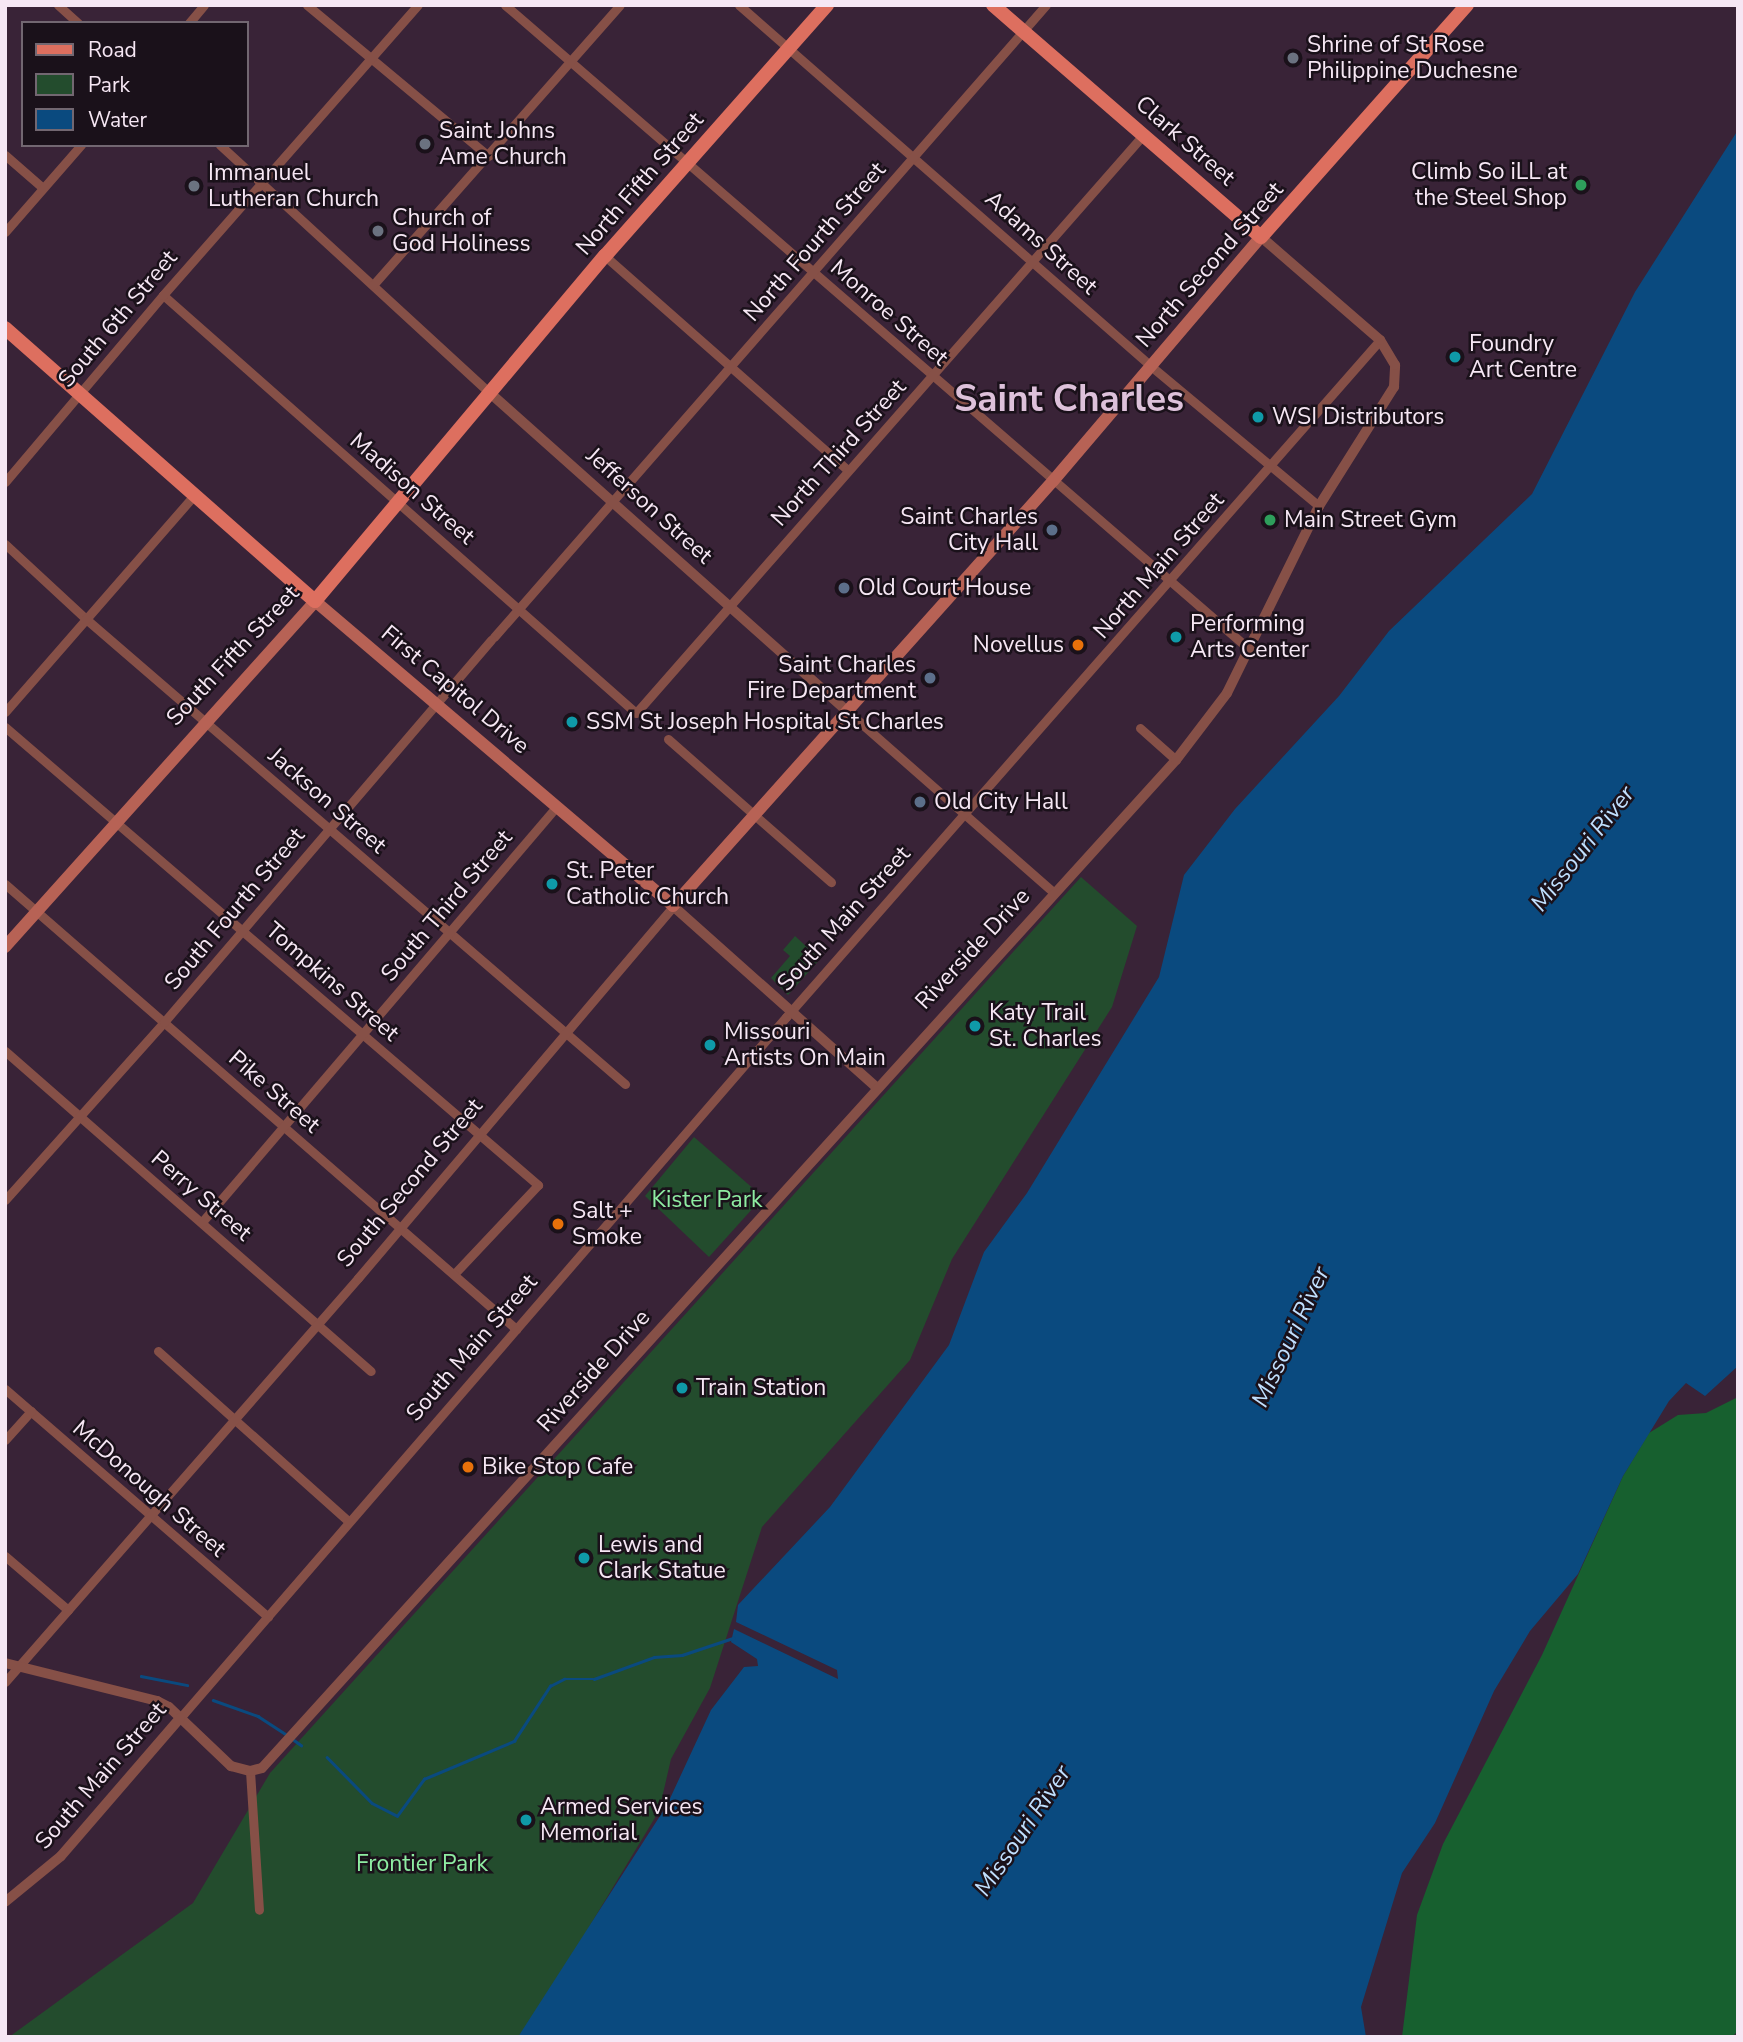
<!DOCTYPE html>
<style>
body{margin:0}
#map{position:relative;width:1743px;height:2042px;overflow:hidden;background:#392337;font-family:"Nunito Sans",sans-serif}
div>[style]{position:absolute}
.green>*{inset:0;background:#234c2d}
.forest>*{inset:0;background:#17602f}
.water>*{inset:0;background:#0a4a7f}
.stream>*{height:2.5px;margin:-1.25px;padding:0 1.25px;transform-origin:1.25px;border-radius:1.25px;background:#0a4a7f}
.minor>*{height:9px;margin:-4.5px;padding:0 4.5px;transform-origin:4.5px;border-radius:4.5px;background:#865047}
.tertiary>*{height:10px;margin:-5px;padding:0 5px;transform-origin:5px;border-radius:5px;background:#865047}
.secondary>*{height:12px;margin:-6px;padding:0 6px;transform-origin:6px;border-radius:6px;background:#b76255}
.primary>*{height:14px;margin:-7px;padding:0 7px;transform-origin:7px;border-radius:7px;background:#dd6f5f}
.dots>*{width:19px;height:19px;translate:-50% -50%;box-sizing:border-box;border:4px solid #1a111a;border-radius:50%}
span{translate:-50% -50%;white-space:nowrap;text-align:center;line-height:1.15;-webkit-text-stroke:5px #1a111a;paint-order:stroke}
.poi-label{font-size:23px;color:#f6e7f4}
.left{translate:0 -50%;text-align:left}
.right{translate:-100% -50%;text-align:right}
.street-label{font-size:23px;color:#f6e7f4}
.park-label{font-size:23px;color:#8eeca2}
.water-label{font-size:24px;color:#c0dffe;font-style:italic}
.town-label{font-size:37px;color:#ddc1da;font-weight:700}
.frame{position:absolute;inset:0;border:7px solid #f6e7f4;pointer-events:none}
.legend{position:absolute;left:21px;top:21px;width:228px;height:126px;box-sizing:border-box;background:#1a111a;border:2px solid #726771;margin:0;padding:9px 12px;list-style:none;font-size:21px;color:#f6e7f4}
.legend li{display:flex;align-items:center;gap:14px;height:35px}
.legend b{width:35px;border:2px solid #726771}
</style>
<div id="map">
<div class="green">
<i style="clip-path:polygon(1081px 877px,1137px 926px,1112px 1007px,952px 1259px,910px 1360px,762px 1527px,710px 1688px,671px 1759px,659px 1811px,545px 2000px,518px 2037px,9px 2037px,193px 1903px,270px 1773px)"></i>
<i style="clip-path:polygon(795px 936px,820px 959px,788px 995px,771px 978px,790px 956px,783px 950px)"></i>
<i style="clip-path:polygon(694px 1137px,763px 1197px,709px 1257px,645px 1196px)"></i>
</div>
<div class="forest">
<i style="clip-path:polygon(1738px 1397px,1738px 2031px,1732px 2037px,1402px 2037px,1417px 1915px,1443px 1844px,1542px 1655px,1623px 1476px,1649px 1433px,1678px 1415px,1706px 1413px)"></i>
</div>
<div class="water">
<i style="clip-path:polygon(1738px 130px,1738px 1366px,1705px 1396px,1686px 1383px,1669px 1401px,1623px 1476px,1578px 1574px,1530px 1631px,1494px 1691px,1435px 1823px,1402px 1873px,1361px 2007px,1366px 2037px,518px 2037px,667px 1805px,711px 1710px,744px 1667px,758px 1666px,757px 1659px,731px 1642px,734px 1629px,838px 1679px,837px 1670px,736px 1622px,738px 1605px,830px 1507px,949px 1345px,984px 1252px,1027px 1193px,1159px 977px,1184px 875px,1235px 809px,1339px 696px,1389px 631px,1532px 494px,1635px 292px)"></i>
</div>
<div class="stream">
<i style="left:141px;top:1676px;width:47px;rotate:11.1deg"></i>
<i style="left:213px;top:1700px;width:48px;rotate:19.6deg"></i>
<i style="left:258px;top:1716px;width:37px;rotate:33deg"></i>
<i style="left:294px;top:1740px;width:9px;rotate:36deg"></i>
<i style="left:327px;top:1757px;width:64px;rotate:45.6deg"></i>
<i style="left:372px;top:1803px;width:28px;rotate:27deg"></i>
<i style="left:397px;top:1816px;width:46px;rotate:-53.9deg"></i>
<i style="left:424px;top:1779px;width:98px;rotate:-22.9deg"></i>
<i style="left:514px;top:1741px;width:66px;rotate:-56.8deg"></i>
<i style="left:550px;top:1686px;width:16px;rotate:-27deg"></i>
<i style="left:564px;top:1679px;width:30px"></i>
<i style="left:594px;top:1679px;width:64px;rotate:-20.1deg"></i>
<i style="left:654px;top:1657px;width:28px;rotate:-4deg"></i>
<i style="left:682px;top:1655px;width:54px;rotate:-18.4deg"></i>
</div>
<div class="minor">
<i style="left:58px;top:5px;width:27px;rotate:42deg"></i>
<i style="left:307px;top:5px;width:236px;rotate:39.8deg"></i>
<i style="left:505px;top:5px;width:984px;rotate:40.88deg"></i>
<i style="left:739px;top:5px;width:549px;rotate:41.23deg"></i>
<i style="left:1152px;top:367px;width:217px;rotate:39.8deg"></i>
<i style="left:189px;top:23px;width:23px;rotate:-50deg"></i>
<i style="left:220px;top:145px;width:367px;rotate:42.6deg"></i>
<i style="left:5px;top:155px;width:50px;rotate:41deg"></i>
<i style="left:5px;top:232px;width:116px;rotate:-48.9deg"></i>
<i style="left:605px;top:256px;width:324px;rotate:41.4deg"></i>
<i style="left:373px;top:285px;width:373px;rotate:-48.6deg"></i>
<i style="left:163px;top:295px;width:631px;rotate:41.47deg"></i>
<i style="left:636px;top:713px;width:769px;rotate:-48.74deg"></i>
<i style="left:5px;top:482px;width:245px;rotate:-49.8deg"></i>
<i style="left:163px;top:295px;width:386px;rotate:-48.7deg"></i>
<i style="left:5px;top:544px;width:110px;rotate:42.8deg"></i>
<i style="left:86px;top:619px;width:712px;rotate:40.78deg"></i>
<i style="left:494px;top:637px;width:839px;rotate:-48.87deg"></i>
<i style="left:846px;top:710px;width:277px;rotate:41.3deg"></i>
<i style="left:5px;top:712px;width:288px;rotate:-48.9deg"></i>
<i style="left:5px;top:727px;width:703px;rotate:40.67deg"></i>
<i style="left:538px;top:1185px;width:122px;rotate:133.3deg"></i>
<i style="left:1140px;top:728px;width:48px;rotate:41.6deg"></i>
<i style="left:668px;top:739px;width:217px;rotate:41.3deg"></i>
<i style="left:5px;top:884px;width:678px;rotate:41.05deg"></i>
<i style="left:5px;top:1051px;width:486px;rotate:41.2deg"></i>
<i style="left:5px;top:1200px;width:239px;rotate:-48.2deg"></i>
<i style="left:164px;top:1022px;width:503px;rotate:-49.44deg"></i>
<i style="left:202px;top:1222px;width:547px;rotate:-49.52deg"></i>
<i style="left:158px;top:1351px;width:256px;rotate:41.8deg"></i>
<i style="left:5px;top:1389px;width:348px;rotate:40.9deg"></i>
<i style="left:5px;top:1440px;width:39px;rotate:-48deg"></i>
<i style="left:5px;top:1556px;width:83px;rotate:40.6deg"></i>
<i style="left:5px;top:1682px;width:536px;rotate:-48.85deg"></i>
<i style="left:358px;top:1278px;width:487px;rotate:-49.7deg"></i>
<i style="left:180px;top:1718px;width:927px;rotate:-49.16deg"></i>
<i style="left:786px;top:1017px;width:901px;rotate:-48.74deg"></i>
<i style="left:250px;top:1771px;width:139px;rotate:86.3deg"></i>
</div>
<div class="tertiary">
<i style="left:490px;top:393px;width:477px;rotate:41.7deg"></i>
<i style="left:673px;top:906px;width:272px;rotate:41.7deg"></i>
<i style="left:5px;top:1663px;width:157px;rotate:14deg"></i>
<i style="left:157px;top:1701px;width:13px;rotate:27deg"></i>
<i style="left:169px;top:1707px;width:86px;rotate:43.6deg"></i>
<i style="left:231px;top:1766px;width:20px;rotate:15deg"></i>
<i style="left:250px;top:1771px;width:12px;rotate:-14deg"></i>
<i style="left:262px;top:1768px;width:1361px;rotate:-47.8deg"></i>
<i style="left:1176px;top:760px;width:84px;rotate:-52.7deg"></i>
<i style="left:1227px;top:693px;width:208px;rotate:-63.8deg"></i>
<i style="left:1319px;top:506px;width:141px;rotate:-57.8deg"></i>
<i style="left:1394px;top:387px;width:22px;rotate:-87deg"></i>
<i style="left:1395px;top:365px;width:29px;rotate:-121deg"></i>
<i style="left:1380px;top:340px;width:157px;rotate:-139.1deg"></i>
<i style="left:5px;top:1902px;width:72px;rotate:-39.4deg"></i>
<i style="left:61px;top:1856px;width:182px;rotate:-49.2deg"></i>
</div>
<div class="secondary">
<i style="left:5px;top:947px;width:465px;rotate:-48.1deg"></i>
<i style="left:315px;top:601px;width:470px;rotate:40.4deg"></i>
<i style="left:673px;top:906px;width:570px;rotate:-48.2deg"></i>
<i style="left:1053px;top:481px;width:321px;rotate:-49.6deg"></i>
</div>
<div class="primary">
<i style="left:993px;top:5px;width:354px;rotate:40.9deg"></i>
<i style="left:1261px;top:237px;width:310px;rotate:-48.4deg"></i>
<i style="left:5px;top:328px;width:413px;rotate:41.4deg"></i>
<i style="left:315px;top:601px;width:451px;rotate:-50deg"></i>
<i style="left:605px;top:256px;width:335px;rotate:-48.5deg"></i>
</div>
<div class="dots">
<i style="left:1293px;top:58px;background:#6b7280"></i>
<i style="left:425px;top:144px;background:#6b7280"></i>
<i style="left:1581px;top:185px;background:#2e9e5b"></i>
<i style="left:194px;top:186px;background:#6b7280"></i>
<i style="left:378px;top:231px;background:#6b7280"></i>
<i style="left:1455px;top:357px;background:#0f9aa8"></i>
<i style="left:1258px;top:417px;background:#0f9aa8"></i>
<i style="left:1270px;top:520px;background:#2e9e5b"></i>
<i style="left:1052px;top:530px;background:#5c6f8a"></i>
<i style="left:844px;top:588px;background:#5c6f8a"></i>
<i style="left:1176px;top:637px;background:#0f9aa8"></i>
<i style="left:1078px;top:645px;background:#e8710a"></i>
<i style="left:930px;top:678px;background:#5c6f8a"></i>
<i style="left:572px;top:722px;background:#0f9aa8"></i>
<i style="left:920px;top:802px;background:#5c6f8a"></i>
<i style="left:552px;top:884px;background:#0f9aa8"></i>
<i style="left:975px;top:1026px;background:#0f9aa8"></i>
<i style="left:710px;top:1045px;background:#0f9aa8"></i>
<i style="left:558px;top:1224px;background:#e8710a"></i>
<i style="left:682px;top:1388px;background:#0f9aa8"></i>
<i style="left:468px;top:1467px;background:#e8710a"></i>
<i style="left:584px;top:1558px;background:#0f9aa8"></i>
<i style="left:526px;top:1820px;background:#0f9aa8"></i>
</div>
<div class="poi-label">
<span class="left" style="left:1307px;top:58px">Shrine of St Rose<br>Philippine Duchesne</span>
<span class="left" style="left:439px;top:144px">Saint Johns<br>Ame Church</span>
<span class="right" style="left:1567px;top:185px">Climb So iLL at<br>the Steel Shop</span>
<span class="left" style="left:208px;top:186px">Immanuel<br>Lutheran Church</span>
<span class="left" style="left:392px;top:231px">Church of<br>God Holiness</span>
<span class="left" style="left:1469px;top:357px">Foundry<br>Art Centre</span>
<span class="left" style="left:1272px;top:417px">WSI Distributors</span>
<span class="right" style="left:1038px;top:530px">Saint Charles<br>City Hall</span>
<span class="left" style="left:1284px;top:520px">Main Street Gym</span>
<span class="left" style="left:858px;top:588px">Old Court House</span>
<span class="left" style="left:1190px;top:637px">Performing<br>Arts Center</span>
<span class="right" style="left:1064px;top:645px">Novellus</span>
<span class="right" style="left:916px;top:678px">Saint Charles<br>Fire Department</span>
<span class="left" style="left:586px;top:722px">SSM St Joseph Hospital St Charles</span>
<span class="left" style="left:934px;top:802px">Old City Hall</span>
<span class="left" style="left:566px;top:884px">St. Peter<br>Catholic Church</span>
<span class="left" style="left:989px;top:1026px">Katy Trail<br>St. Charles</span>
<span class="left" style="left:724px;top:1045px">Missouri<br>Artists On Main</span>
<span class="left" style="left:572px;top:1224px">Salt +<br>Smoke</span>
<span class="left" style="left:696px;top:1388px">Train Station</span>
<span class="left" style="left:482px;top:1467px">Bike Stop Cafe</span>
<span class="left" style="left:598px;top:1558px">Lewis and<br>Clark Statue</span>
<span class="left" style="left:540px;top:1820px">Armed Services<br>Memorial</span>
</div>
<div class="street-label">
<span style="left:1185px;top:141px;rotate:41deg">Clark Street</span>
<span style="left:640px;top:184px;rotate:-49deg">North Fifth Street</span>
<span style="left:815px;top:242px;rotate:-49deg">North Fourth Street</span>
<span style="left:1041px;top:243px;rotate:42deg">Adams Street</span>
<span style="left:1210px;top:265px;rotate:-49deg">North Second Street</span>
<span style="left:889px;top:313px;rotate:41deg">Monroe Street</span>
<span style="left:118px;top:319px;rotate:-50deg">South 6th Street</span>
<span style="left:839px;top:453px;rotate:-48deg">North Third Street</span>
<span style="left:412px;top:489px;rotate:41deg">Madison Street</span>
<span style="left:649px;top:506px;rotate:42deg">Jefferson Street</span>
<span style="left:1159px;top:566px;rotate:-49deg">North Main Street</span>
<span style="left:233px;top:656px;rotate:-47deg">South Fifth Street</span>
<span style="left:455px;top:690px;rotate:40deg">First Capitol Drive</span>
<span style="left:327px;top:801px;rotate:41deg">Jackson Street</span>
<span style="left:447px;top:906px;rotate:-50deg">South Third Street</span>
<span style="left:235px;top:909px;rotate:-50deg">South Fourth Street</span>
<span style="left:844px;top:919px;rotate:-48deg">South Main Street</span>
<span style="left:973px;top:949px;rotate:-47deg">Riverside Drive</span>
<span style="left:332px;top:982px;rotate:41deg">Tompkins Street</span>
<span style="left:274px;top:1092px;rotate:41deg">Pike Street</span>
<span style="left:410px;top:1183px;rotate:-50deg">South Second Street</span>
<span style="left:201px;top:1196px;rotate:41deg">Perry Street</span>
<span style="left:472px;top:1348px;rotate:-49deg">South Main Street</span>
<span style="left:594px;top:1371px;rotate:-48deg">Riverside Drive</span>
<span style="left:149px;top:1489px;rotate:41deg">McDonough Street</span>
<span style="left:101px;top:1776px;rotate:-49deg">South Main Street</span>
</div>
<div class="park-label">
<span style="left:707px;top:1200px">Kister Park</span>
<span style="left:422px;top:1864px">Frontier Park</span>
</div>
<div class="water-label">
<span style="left:1583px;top:849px;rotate:-52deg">Missouri River</span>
<span style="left:1291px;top:1337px;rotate:-65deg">Missouri River</span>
<span style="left:1023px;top:1831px;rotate:-56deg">Missouri River</span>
</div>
<div class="town-label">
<span style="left:1069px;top:399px">Saint Charles</span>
</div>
<div class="frame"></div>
<ul class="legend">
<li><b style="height:9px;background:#dd6f5f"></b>Road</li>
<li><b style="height:19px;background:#234c2d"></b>Park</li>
<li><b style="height:19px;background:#0a4a7f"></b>Water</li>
</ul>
</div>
